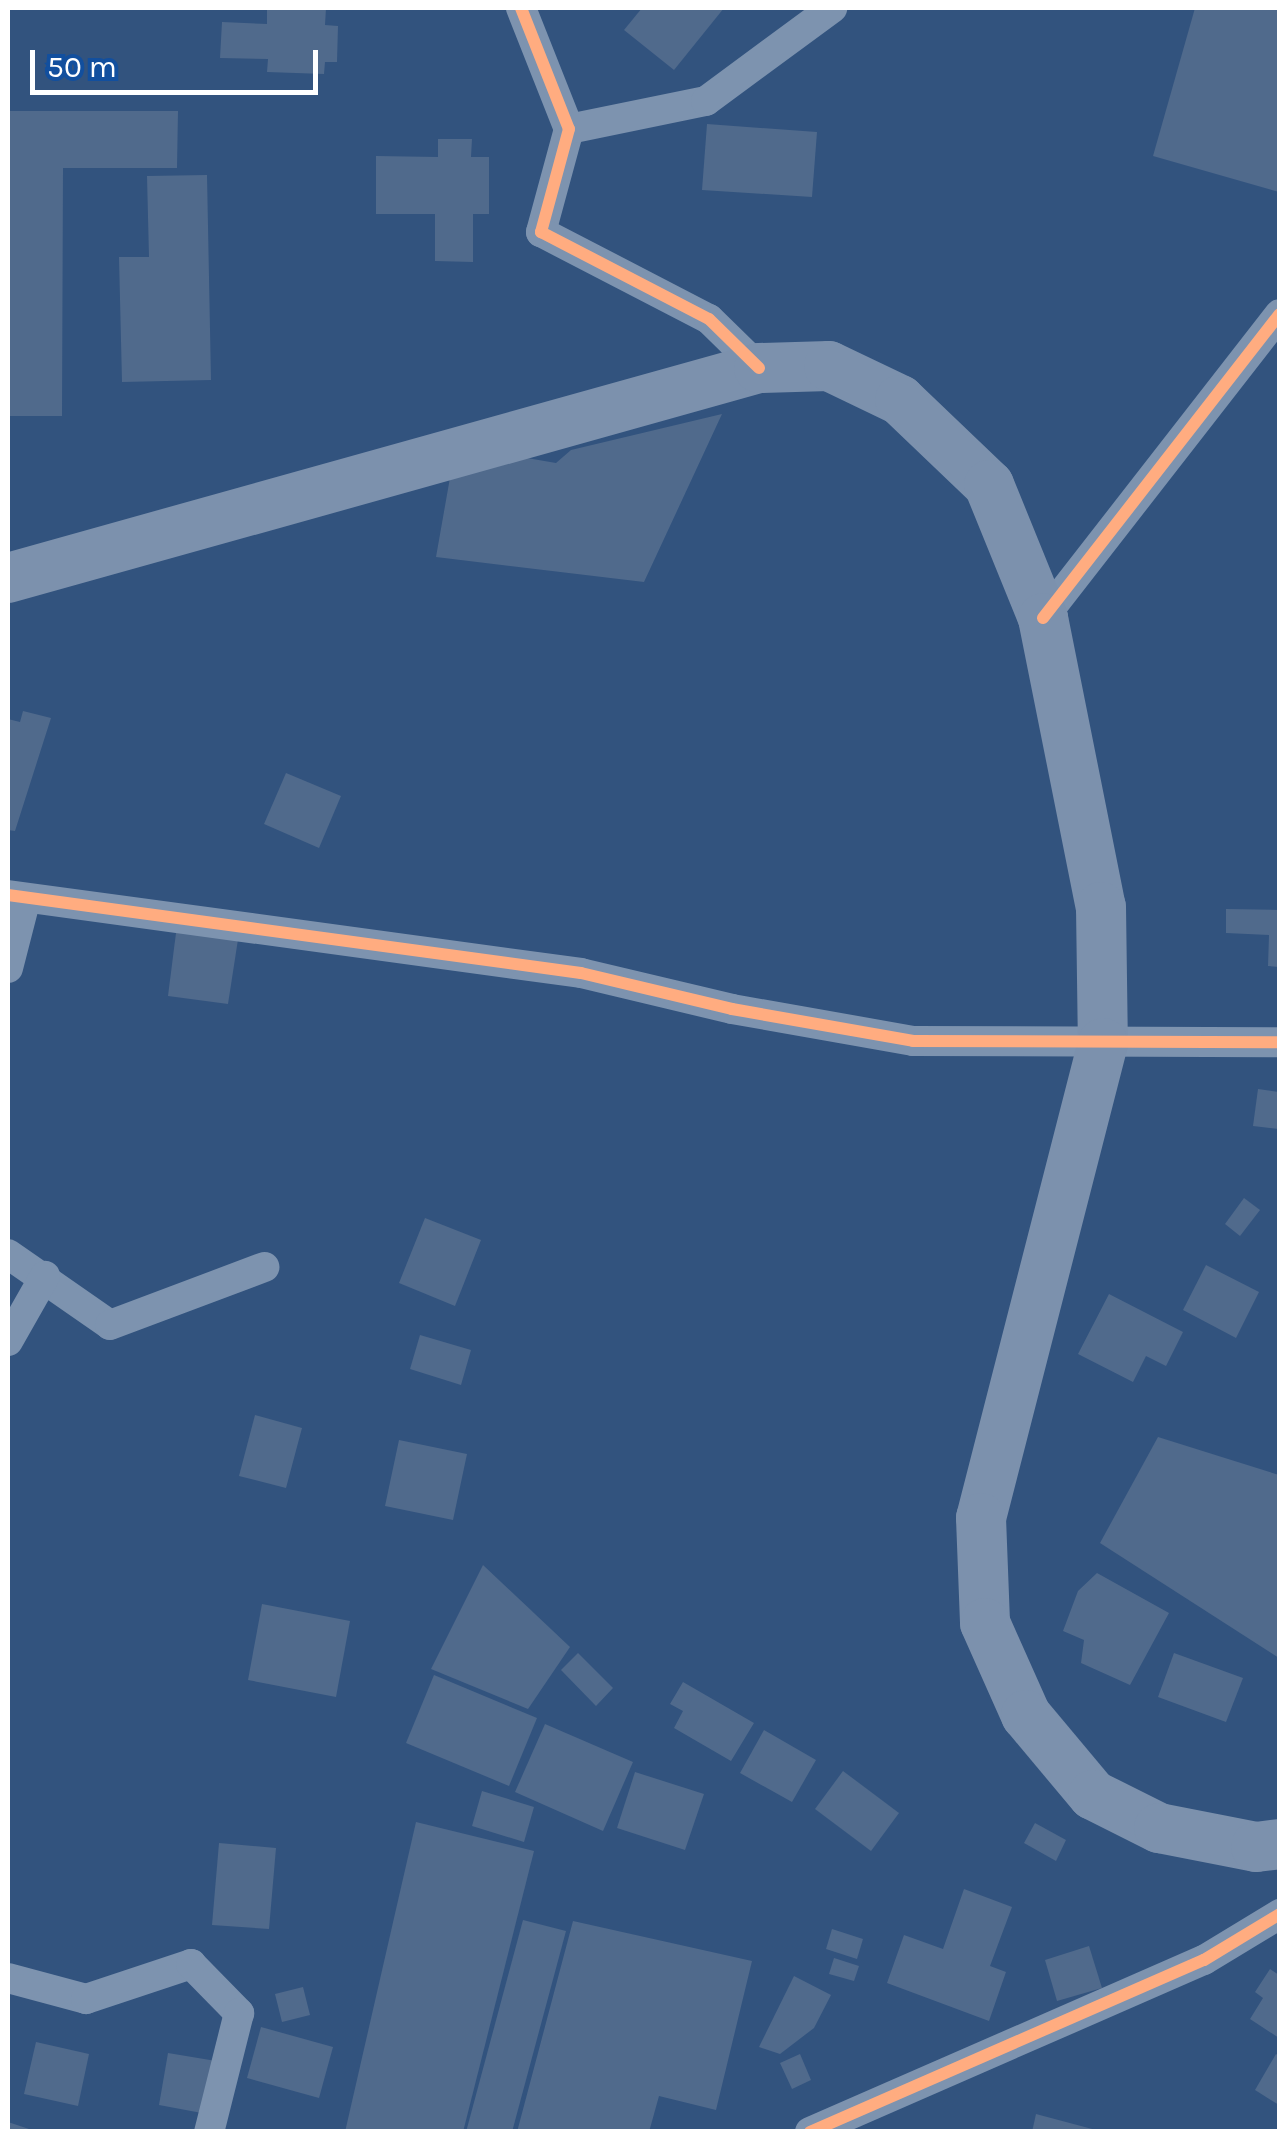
<!DOCTYPE html>
<style>
body{margin:0}
#map{position:relative;width:1287px;height:2139px;overflow:hidden;background:#32537e;font-family:Karla,sans-serif}
div>[style]{position:absolute}
.building>*{inset:0;background:#506a8c}
.street>*{height:30px;margin:-15px;padding:0 15px;transform-origin:15px;border-radius:15px;background:#7d93af}
.primary>*{height:50px;margin:-25px;padding:0 25px;transform-origin:25px;border-radius:25px;background:#7c91ad}
.cycleway>*{height:12px;margin:-6px;padding:0 6px;transform-origin:6px;border-radius:6px;background:#ffac80}
span{translate:-50% -50%;white-space:nowrap;text-align:center;line-height:1.15;-webkit-text-stroke:8px #124f9e;paint-order:stroke}
.frame{position:absolute;inset:0;border:10px solid #fff;pointer-events:none}
.scale{position:absolute;left:30px;top:50px;width:288px;height:45px;box-sizing:border-box;border:5px solid #fff;border-top:0;padding-left:12px;font-size:30px;line-height:35px;white-space:nowrap;color:#fff;-webkit-text-stroke:8px #124f9e;paint-order:stroke}
</style>
<div id="map">
<div class="building">
<i style="clip-path:polygon(267px 8px,326px 8px,325px 25px,338px 26px,337px 62px,325px 62px,324px 74px,267px 72px,268px 59px,220px 58px,222px 22px,267px 24px)"></i>
<i style="clip-path:polygon(642px 8px,724px 8px,674px 70px,624px 30px)"></i>
<i style="clip-path:polygon(1195px 8px,1279px 8px,1279px 192px,1153px 156px)"></i>
<i style="clip-path:polygon(8px 111px,178px 111px,177px 168px,63px 168px,62px 416px,8px 416px)"></i>
<i style="clip-path:polygon(707px 124px,817px 132px,812px 197px,702px 190px)"></i>
<i style="clip-path:polygon(438px 139px,472px 139px,471px 157px,489px 157px,489px 214px,473px 214px,473px 262px,435px 261px,435px 214px,376px 214px,376px 156px,438px 157px)"></i>
<i style="clip-path:polygon(207px 175px,211px 380px,122px 382px,119px 257px,149px 257px,147px 176px)"></i>
<i style="clip-path:polygon(722px 414px,644px 582px,436px 557px,451px 472px,498px 453px,556px 463px,571px 450px)"></i>
<i style="clip-path:polygon(23px 711px,51px 718px,15px 831px,8px 830px,8px 719px,20px 722px)"></i>
<i style="clip-path:polygon(286px 773px,341px 796px,319px 848px,264px 824px)"></i>
<i style="clip-path:polygon(1226px 909px,1279px 910px,1279px 967px,1268px 966px,1269px 935px,1226px 933px)"></i>
<i style="clip-path:polygon(177px 925px,239px 933px,228px 1004px,168px 996px)"></i>
<i style="clip-path:polygon(1258px 1089px,1279px 1092px,1279px 1129px,1253px 1126px)"></i>
<i style="clip-path:polygon(1244px 1198px,1260px 1210px,1240px 1236px,1225px 1224px)"></i>
<i style="clip-path:polygon(425px 1218px,481px 1240px,455px 1306px,399px 1283px)"></i>
<i style="clip-path:polygon(1206px 1265px,1259px 1292px,1236px 1338px,1183px 1310px)"></i>
<i style="clip-path:polygon(1109px 1294px,1183px 1332px,1166px 1366px,1146px 1356px,1133px 1382px,1078px 1354px)"></i>
<i style="clip-path:polygon(420px 1335px,471px 1350px,461px 1385px,410px 1369px)"></i>
<i style="clip-path:polygon(255px 1415px,302px 1428px,286px 1488px,239px 1476px)"></i>
<i style="clip-path:polygon(1158px 1437px,1279px 1475px,1279px 1658px,1100px 1543px)"></i>
<i style="clip-path:polygon(399px 1440px,467px 1454px,453px 1520px,385px 1506px)"></i>
<i style="clip-path:polygon(483px 1565px,570px 1647px,528px 1709px,431px 1669px)"></i>
<i style="clip-path:polygon(1097px 1573px,1169px 1613px,1130px 1685px,1081px 1663px,1084px 1640px,1063px 1631px,1078px 1591px)"></i>
<i style="clip-path:polygon(262px 1604px,350px 1621px,336px 1697px,248px 1680px)"></i>
<i style="clip-path:polygon(578px 1653px,613px 1688px,596px 1706px,561px 1670px)"></i>
<i style="clip-path:polygon(1174px 1653px,1243px 1678px,1226px 1722px,1158px 1697px)"></i>
<i style="clip-path:polygon(434px 1675px,537px 1718px,509px 1786px,406px 1743px)"></i>
<i style="clip-path:polygon(683px 1682px,754px 1723px,731px 1761px,674px 1728px,683px 1711px,670px 1704px)"></i>
<i style="clip-path:polygon(545px 1724px,633px 1762px,603px 1831px,515px 1792px)"></i>
<i style="clip-path:polygon(764px 1730px,816px 1760px,792px 1802px,740px 1773px)"></i>
<i style="clip-path:polygon(843px 1771px,899px 1813px,871px 1851px,815px 1809px)"></i>
<i style="clip-path:polygon(635px 1772px,704px 1794px,685px 1850px,617px 1828px)"></i>
<i style="clip-path:polygon(482px 1791px,534px 1807px,524px 1842px,472px 1826px)"></i>
<i style="clip-path:polygon(416px 1822px,534px 1851px,463px 2132px,345px 2132px)"></i>
<i style="clip-path:polygon(1035px 1823px,1066px 1840px,1056px 1861px,1024px 1843px)"></i>
<i style="clip-path:polygon(219px 1843px,276px 1848px,269px 1929px,212px 1925px)"></i>
<i style="clip-path:polygon(964px 1889px,1012px 1907px,990px 1966px,1006px 1972px,989px 2021px,887px 1983px,904px 1935px,943px 1949px)"></i>
<i style="clip-path:polygon(523px 1920px,566px 1931px,512px 2132px,466px 2132px)"></i>
<i style="clip-path:polygon(573px 1921px,752px 1961px,716px 2110px,659px 2096px,649px 2132px,517px 2132px)"></i>
<i style="clip-path:polygon(832px 1929px,863px 1939px,857px 1959px,826px 1949px)"></i>
<i style="clip-path:polygon(1089px 1946px,1102px 1988px,1057px 2001px,1045px 1960px)"></i>
<i style="clip-path:polygon(834px 1958px,859px 1966px,854px 1981px,829px 1974px)"></i>
<i style="clip-path:polygon(1270px 1969px,1279px 1975px,1279px 2038px,1250px 2019px,1263px 1998px,1255px 1992px)"></i>
<i style="clip-path:polygon(794px 1976px,831px 1995px,814px 2028px,780px 2054px,759px 2047px)"></i>
<i style="clip-path:polygon(303px 1987px,310px 2015px,282px 2022px,275px 1994px)"></i>
<i style="clip-path:polygon(261px 2027px,333px 2047px,319px 2098px,247px 2078px)"></i>
<i style="clip-path:polygon(36px 2042px,89px 2054px,78px 2106px,24px 2094px)"></i>
<i style="clip-path:polygon(168px 2053px,216px 2061px,207px 2114px,159px 2105px)"></i>
<i style="clip-path:polygon(800px 2054px,811px 2080px,792px 2089px,780px 2063px)"></i>
<i style="clip-path:polygon(1276px 2054px,1279px 2056px,1279px 2105px,1255px 2090px)"></i>
<i style="clip-path:polygon(1036px 2114px,1096px 2130px,1096px 2132px,1032px 2132px)"></i>
<i style="clip-path:polygon(8px 2122px,35px 2131px,35px 2132px,8px 2132px)"></i>
</div>
<div class="street">
<i style="left:521px;top:8px;width:130px;rotate:68.4deg"></i>
<i style="left:569px;top:129px;width:107px;rotate:105.2deg"></i>
<i style="left:541px;top:232px;width:189px;rotate:27.4deg"></i>
<i style="left:709px;top:319px;width:70px;rotate:44.4deg"></i>
<i style="left:569px;top:129px;width:140px;rotate:-11.6deg"></i>
<i style="left:706px;top:101px;width:157px;rotate:-36.4deg"></i>
<i style="left:1043px;top:618px;width:385px;rotate:-52.1deg"></i>
<i style="left:8px;top:895px;width:578px;rotate:7.75deg"></i>
<i style="left:581px;top:973px;width:155px;rotate:13.4deg"></i>
<i style="left:732px;top:1009px;width:184px;rotate:10deg"></i>
<i style="left:913px;top:1041px;width:367px;rotate:0.2deg"></i>
<i style="left:8px;top:968px;width:72px;rotate:-75.6deg"></i>
<i style="left:8px;top:1254px;width:124px;rotate:34.8deg"></i>
<i style="left:110px;top:1325px;width:165px;rotate:-20.6deg"></i>
<i style="left:8px;top:1341px;width:75px;rotate:-60.4deg"></i>
<i style="left:8px;top:1978px;width:81px;rotate:15.1deg"></i>
<i style="left:86px;top:1999px;width:111px;rotate:-18.4deg"></i>
<i style="left:191px;top:1964px;width:69px;rotate:45.6deg"></i>
<i style="left:239px;top:2013px;width:123px;rotate:104.1deg"></i>
<i style="left:810px;top:2132px;width:430px;rotate:-23.6deg"></i>
<i style="left:1204px;top:1960px;width:89px;rotate:-31.2deg"></i>
</div>
<div class="primary">
<i style="left:8px;top:578px;width:780px;rotate:-15.62deg"></i>
<i style="left:759px;top:368px;width:70px;rotate:-1.6deg"></i>
<i style="left:829px;top:366px;width:79px;rotate:25.6deg"></i>
<i style="left:900px;top:400px;width:123px;rotate:43.7deg"></i>
<i style="left:989px;top:485px;width:144px;rotate:67.9deg"></i>
<i style="left:1043px;top:618px;width:295px;rotate:78.7deg"></i>
<i style="left:1101px;top:907px;width:136px;rotate:89.2deg"></i>
<i style="left:1103px;top:1043px;width:490px;rotate:104.4deg"></i>
<i style="left:981px;top:1518px;width:105px;rotate:87.8deg"></i>
<i style="left:985px;top:1623px;width:101px;rotate:66deg"></i>
<i style="left:1026px;top:1715px;width:104px;rotate:50.1deg"></i>
<i style="left:1093px;top:1795px;width:74px;rotate:26.6deg"></i>
<i style="left:1159px;top:1828px;width:99px;rotate:11.1deg"></i>
<i style="left:1256px;top:1847px;width:24px;rotate:-7deg"></i>
</div>
<div class="cycleway">
<i style="left:521px;top:8px;width:130px;rotate:68.4deg"></i>
<i style="left:569px;top:129px;width:107px;rotate:105.2deg"></i>
<i style="left:541px;top:232px;width:189px;rotate:27.4deg"></i>
<i style="left:709px;top:319px;width:70px;rotate:44.4deg"></i>
<i style="left:1043px;top:618px;width:385px;rotate:-52.1deg"></i>
<i style="left:8px;top:895px;width:578px;rotate:7.75deg"></i>
<i style="left:581px;top:973px;width:155px;rotate:13.4deg"></i>
<i style="left:732px;top:1009px;width:184px;rotate:10deg"></i>
<i style="left:913px;top:1041px;width:367px;rotate:0.2deg"></i>
<i style="left:810px;top:2132px;width:430px;rotate:-23.6deg"></i>
<i style="left:1204px;top:1960px;width:89px;rotate:-31.2deg"></i>
</div>
<div class="frame"></div>
<div class="scale">50 m</div>
</div>
